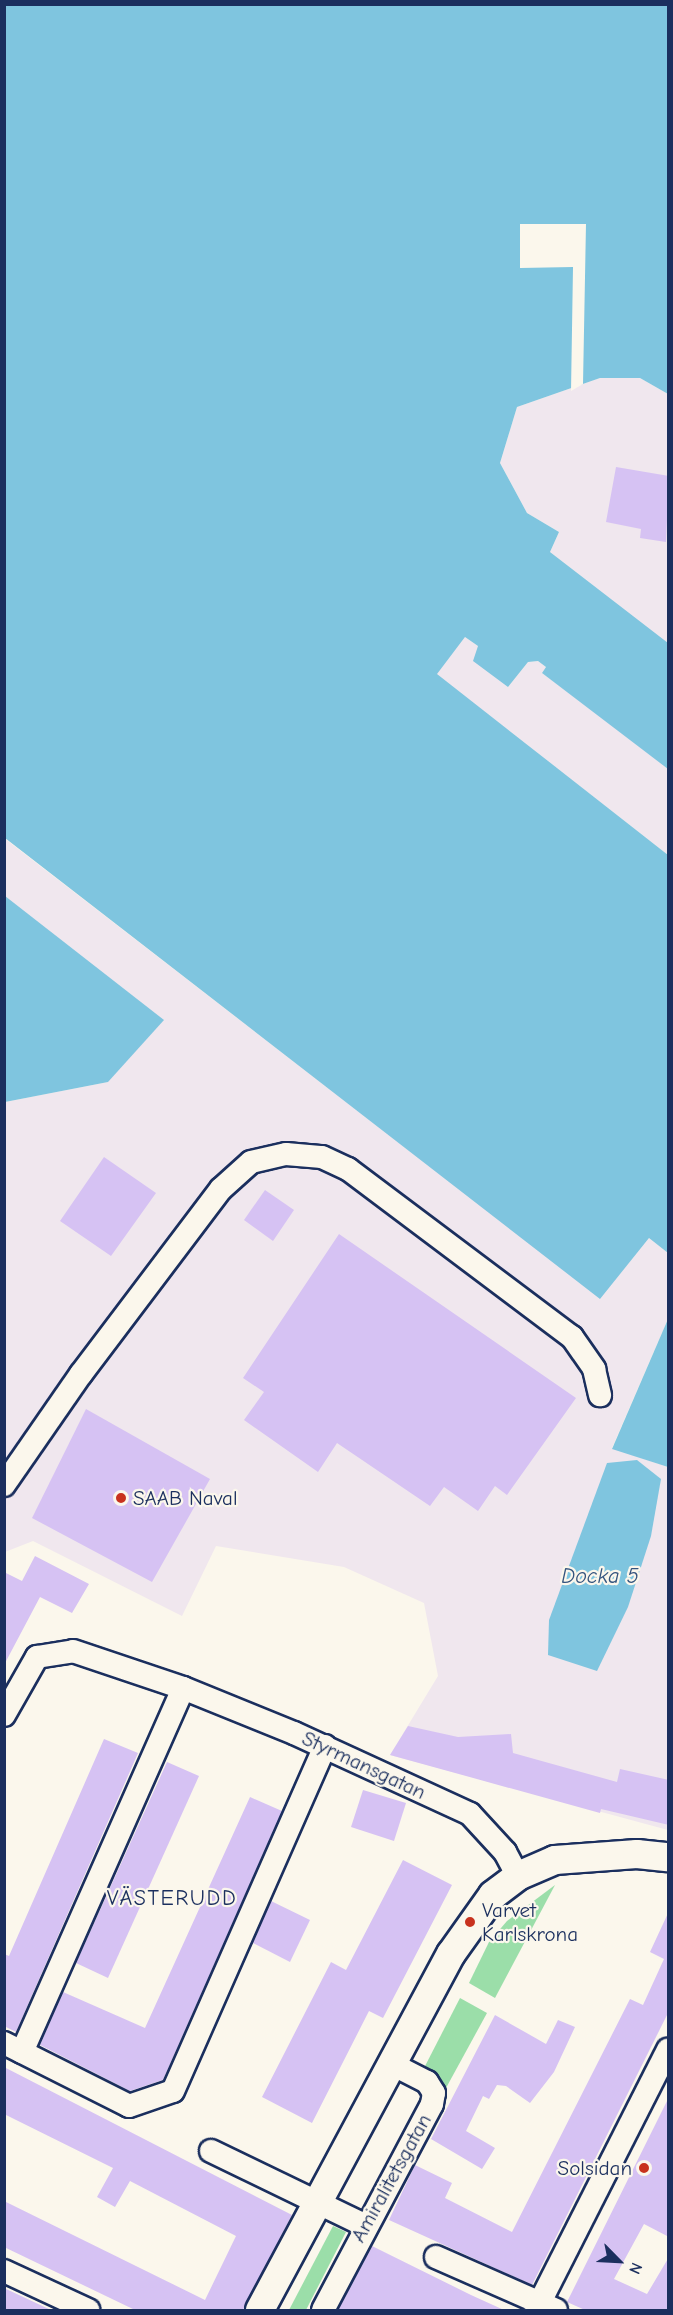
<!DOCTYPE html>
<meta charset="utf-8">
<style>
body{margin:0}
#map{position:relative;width:673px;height:2315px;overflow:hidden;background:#fbf7ec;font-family:"Comic Neue",sans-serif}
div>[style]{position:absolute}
.built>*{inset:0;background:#f0e7ee}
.green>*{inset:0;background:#9bdea9}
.water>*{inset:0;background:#7fc5df}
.pier>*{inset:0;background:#fbf7ec}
.building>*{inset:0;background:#d6c2f3}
.roads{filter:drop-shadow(2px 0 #1b2f5e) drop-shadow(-2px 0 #1b2f5e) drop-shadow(0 2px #1b2f5e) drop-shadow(0 -2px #1b2f5e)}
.minor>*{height:22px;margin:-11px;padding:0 11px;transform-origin:11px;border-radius:11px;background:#fbf7ec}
.tertiary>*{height:28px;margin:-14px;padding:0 14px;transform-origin:14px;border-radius:14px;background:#fbf7ec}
.dots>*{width:16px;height:16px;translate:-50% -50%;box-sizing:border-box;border:3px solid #fbf7ec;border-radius:50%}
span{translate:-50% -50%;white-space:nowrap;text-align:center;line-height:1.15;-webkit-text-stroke:4.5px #fbf7ec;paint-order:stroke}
.poi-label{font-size:21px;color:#1b2f5e}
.left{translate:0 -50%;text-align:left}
.right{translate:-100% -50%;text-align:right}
.street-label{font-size:21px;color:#1b2f5e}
.water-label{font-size:22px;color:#34547e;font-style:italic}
.neighbourhood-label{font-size:22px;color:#1b2f5e;letter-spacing:1.5px}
.frame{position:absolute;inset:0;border:6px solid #1b2f5e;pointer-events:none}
.north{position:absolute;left:589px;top:2231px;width:60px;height:60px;-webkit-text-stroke:4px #fbf7ec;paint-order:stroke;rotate:114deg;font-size:16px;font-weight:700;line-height:24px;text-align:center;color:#1b2f5e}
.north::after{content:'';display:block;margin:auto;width:21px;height:27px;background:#1b2f5e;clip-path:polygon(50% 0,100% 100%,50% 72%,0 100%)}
</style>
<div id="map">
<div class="built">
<i style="clip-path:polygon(600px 378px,640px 378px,668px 394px,668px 855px,436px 674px,465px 637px,478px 646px,508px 687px,528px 662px,538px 661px,546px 667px,542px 673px,575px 697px,636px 619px,550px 552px,559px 532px,527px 513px,500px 463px,517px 407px)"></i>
<i style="clip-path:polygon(4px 838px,600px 1298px,649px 1238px,668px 1253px,668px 1319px,612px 1448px,668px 1467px,668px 1830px,390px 1755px,438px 1676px,424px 1603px,344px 1567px,216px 1546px,182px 1616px,33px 1541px,5px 1552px,5px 1102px,108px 1082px,5px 896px)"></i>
</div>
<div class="green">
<i style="clip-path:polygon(555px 1885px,495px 1998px,469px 1983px,489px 1942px,507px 1921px)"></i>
<i style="clip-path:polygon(460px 1998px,487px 2013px,446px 2088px,423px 2070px)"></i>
<i style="clip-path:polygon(333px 2226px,346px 2232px,306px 2310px,289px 2310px)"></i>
</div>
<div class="water">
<i style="clip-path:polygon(4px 5px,668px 5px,668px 394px,640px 378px,600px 378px,517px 407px,500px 463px,527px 513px,559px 532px,550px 552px,668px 643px,668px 769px,542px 673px,546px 667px,538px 661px,528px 662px,508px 687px,473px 661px,478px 646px,465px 637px,437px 674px,668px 855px,668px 1253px,649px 1238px,600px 1299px,5px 838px)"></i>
<i style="clip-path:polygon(5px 896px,164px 1020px,108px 1082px,5px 1102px)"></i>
<i style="clip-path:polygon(668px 1319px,668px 1467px,612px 1449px)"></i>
<i style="clip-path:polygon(637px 1460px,661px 1479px,651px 1536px,628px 1607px,597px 1671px,548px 1655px,549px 1620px,607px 1463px)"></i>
</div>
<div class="pier">
<i style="clip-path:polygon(520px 224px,586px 224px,583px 384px,571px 391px,573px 267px,520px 268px)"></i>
</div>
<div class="building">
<i style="clip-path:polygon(616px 467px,669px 476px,666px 542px,640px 538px,641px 529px,606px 522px)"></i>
<i style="clip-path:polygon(104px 1157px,156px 1193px,111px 1256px,60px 1221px)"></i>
<i style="clip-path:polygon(265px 1190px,294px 1210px,273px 1241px,244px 1220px)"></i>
<i style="clip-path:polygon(339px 1234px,576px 1398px,507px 1495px,495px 1486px,478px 1511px,444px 1487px,430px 1506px,337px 1443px,318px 1472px,244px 1420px,264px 1392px,243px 1378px)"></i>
<i style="clip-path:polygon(86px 1409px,210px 1479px,152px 1582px,32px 1518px)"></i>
<i style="clip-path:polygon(35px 1556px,89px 1584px,72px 1613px,40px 1597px,4px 1665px,4px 1572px,22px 1581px)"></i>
<i style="clip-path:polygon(408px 1726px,458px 1737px,511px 1734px,513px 1753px,617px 1782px,620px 1769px,669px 1780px,669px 1825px,601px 1809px,600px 1813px,390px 1755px)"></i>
<i style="clip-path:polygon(104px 1739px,138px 1753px,16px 2032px,4px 2026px,4px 1954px,9px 1956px)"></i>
<i style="clip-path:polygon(167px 1762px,199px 1776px,108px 1978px,76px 1963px)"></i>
<i style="clip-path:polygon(363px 1790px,406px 1803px,394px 1841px,351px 1827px)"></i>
<i style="clip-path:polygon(250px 1797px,282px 1811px,163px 2080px,130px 2091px,40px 2045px,63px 1992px,145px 2028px)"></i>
<i style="clip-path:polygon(403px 1860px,452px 1885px,383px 2018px,369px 2011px,312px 2123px,262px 2097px,331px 1962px,346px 1970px)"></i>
<i style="clip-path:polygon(271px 1901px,310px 1920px,290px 1962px,253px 1943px)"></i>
<i style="clip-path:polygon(669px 1911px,669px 2011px,532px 2285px,389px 2220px,415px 2165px,452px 2183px,445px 2198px,512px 2232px,630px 1999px,643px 2005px,664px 1959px,650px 1952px)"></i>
<i style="clip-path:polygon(495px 2015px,546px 2044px,558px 2020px,575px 2027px,554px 2072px,530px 2103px,506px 2086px,497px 2085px,489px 2099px,483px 2096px,466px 2131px,495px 2148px,482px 2169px,431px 2139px)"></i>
<i style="clip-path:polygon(4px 2067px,292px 2215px,243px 2310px,135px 2310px,4px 2247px,4px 2201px,205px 2300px,236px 2236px,130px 2181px,115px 2207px,97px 2197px,113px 2168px,4px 2114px)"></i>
<i style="clip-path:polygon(669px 2097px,669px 2237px,644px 2224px,614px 2279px,647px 2294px,669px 2257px,669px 2310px,585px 2310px,567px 2302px)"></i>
<i style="clip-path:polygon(372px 2246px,471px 2295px,504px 2310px,338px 2310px)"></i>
<i style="clip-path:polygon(4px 2288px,51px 2310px,4px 2310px)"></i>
</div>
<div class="roads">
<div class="minor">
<i style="left:4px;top:1485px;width:135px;rotate:-55.3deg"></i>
<i style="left:81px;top:1374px;width:232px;rotate:-52.9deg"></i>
<i style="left:221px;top:1189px;width:40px;rotate:-42deg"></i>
<i style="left:251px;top:1162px;width:36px;rotate:-13deg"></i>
<i style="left:286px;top:1154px;width:36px;rotate:5deg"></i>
<i style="left:322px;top:1157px;width:29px;rotate:25deg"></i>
<i style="left:348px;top:1169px;width:280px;rotate:36.9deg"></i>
<i style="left:572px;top:1337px;width:39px;rotate:55deg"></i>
<i style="left:594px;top:1369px;width:27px;rotate:77deg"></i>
<i style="left:4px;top:1715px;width:67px;rotate:-60.4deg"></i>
<i style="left:37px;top:1657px;width:36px;rotate:-9deg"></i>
<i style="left:73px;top:1651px;width:116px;rotate:18.6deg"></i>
<i style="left:183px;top:1688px;width:120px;rotate:22.1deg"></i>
<i style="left:294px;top:1733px;width:194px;rotate:24.7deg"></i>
<i style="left:470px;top:1814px;width:52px;rotate:47.4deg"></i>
<i style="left:505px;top:1852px;width:27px;rotate:62deg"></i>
<i style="left:4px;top:2043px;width:140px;rotate:26.7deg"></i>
<i style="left:129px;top:2106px;width:46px;rotate:-18.8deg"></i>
<i style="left:173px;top:2091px;width:377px;rotate:-66.2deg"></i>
<i style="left:22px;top:2052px;width:398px;rotate:-66.1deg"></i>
<i style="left:211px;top:2151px;width:170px;rotate:25.8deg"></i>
<i style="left:436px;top:2257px;width:131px;rotate:23.8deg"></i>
<i style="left:4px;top:2271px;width:93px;rotate:24.9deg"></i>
<i style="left:323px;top:2310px;width:233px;rotate:-62.1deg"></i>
<i style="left:432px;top:2104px;width:11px;rotate:-80deg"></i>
<i style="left:434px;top:2093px;width:13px;rotate:-122deg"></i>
<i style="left:427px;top:2082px;width:39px;rotate:-153deg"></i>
<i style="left:536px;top:2310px;width:292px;rotate:-63.1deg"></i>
</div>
<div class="tertiary">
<i style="left:260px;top:2310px;width:404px;rotate:-61.8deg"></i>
<i style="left:451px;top:1954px;width:72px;rotate:-54.6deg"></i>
<i style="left:493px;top:1895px;width:31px;rotate:-37deg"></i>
<i style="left:518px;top:1876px;width:40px;rotate:-23.4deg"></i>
<i style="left:555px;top:1860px;width:82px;rotate:-4.2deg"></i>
<i style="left:637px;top:1854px;width:31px;rotate:6deg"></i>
</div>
</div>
<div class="dots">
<i style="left:121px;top:1498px;background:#c8321e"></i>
<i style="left:470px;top:1922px;background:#c8321e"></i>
<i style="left:644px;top:2168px;background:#c8321e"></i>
</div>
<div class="poi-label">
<span class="left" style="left:133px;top:1498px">SAAB Naval</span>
<span class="left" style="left:482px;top:1922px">Varvet<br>Karlskrona</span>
<span class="right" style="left:632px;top:2168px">Solsidan</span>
</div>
<div class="street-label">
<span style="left:364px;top:1765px;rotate:25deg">Styrmansgatan</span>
<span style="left:391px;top:2178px;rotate:-61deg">Amiralitetsgatan</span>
</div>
<div class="water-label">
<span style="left:600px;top:1577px">Docka 5</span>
</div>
<div class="neighbourhood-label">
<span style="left:172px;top:1899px">VÄSTERUDD</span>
</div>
<div class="frame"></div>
<div class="north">N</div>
</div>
